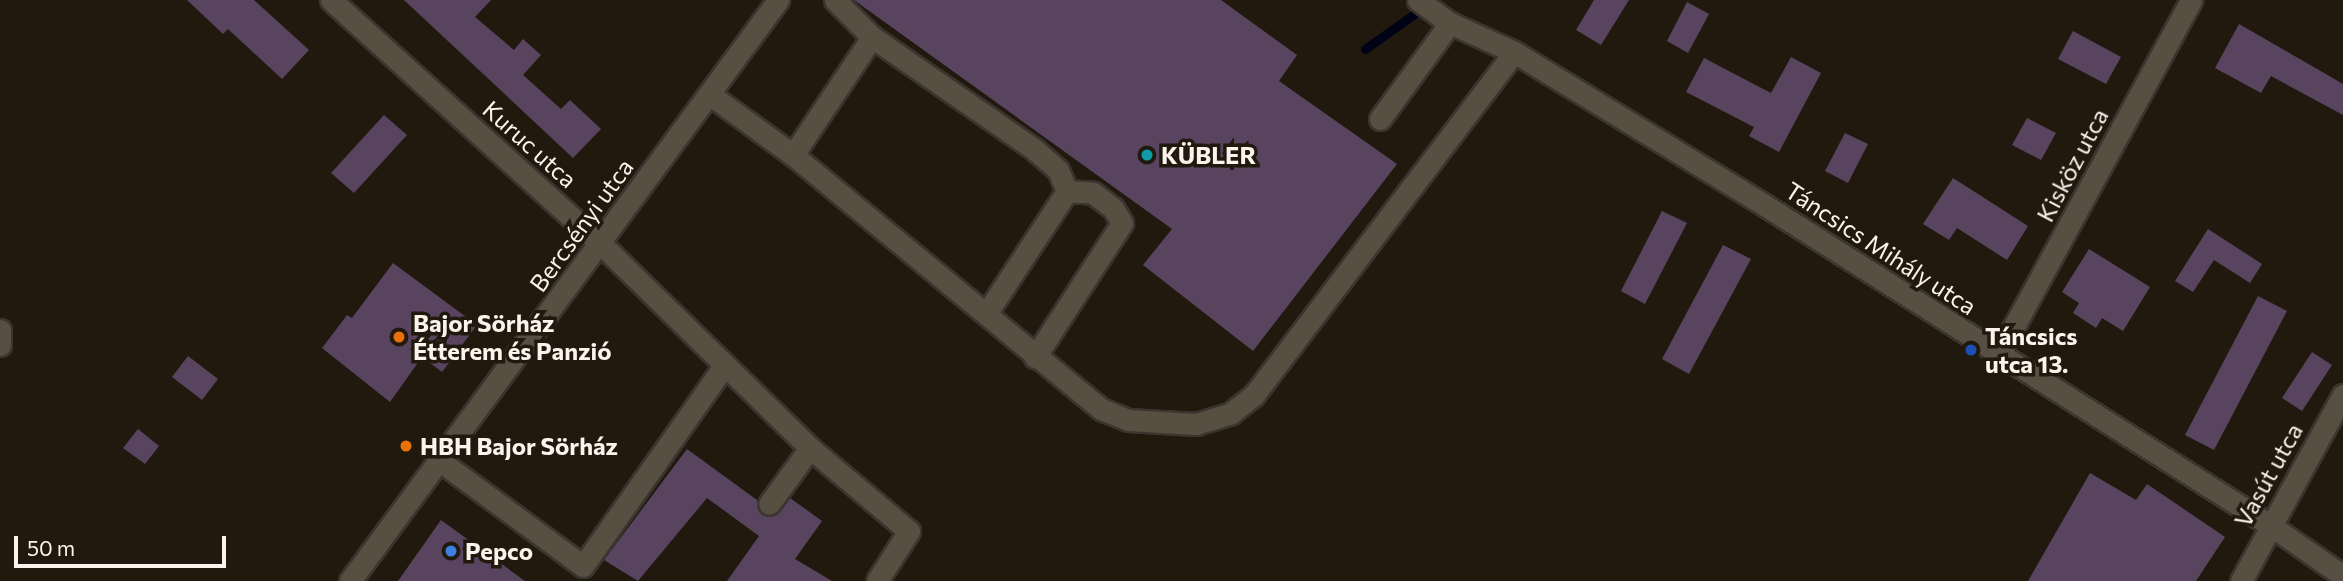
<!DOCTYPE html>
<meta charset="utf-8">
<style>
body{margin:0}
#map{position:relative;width:2343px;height:581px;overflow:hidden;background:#21190e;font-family:Commissioner,sans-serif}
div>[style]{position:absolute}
.stream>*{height:9px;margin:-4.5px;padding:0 4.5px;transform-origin:4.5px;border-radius:4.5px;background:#000317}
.building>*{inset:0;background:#58445f}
.roads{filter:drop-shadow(2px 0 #3a352f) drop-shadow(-2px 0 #3a352f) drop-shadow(0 2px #3a352f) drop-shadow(0 -2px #3a352f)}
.minor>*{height:21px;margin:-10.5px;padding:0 10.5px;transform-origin:10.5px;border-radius:10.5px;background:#584f43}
.dots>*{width:19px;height:19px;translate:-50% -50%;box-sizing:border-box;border:4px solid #21190e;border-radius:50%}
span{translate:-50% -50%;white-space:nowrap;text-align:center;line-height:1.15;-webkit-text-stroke:7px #21190e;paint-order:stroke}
.street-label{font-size:24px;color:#faf4ed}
.poi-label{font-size:24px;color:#faf4ed;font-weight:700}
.left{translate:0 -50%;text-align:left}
.scale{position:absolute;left:14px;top:536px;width:212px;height:32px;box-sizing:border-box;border:4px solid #faf4ed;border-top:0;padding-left:9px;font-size:21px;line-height:24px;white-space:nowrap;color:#faf4ed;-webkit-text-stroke:5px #21190e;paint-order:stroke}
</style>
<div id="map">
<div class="stream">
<i style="left:1365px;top:49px;width:64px;rotate:-35.4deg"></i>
</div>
<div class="building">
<i style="clip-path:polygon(187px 0,254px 0,309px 50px,282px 79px,228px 29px,223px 34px)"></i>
<i style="clip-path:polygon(404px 0,491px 0,475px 17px,514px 50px,523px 39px,541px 55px,523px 75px,561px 109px,570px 100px,601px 129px,573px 158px)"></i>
<i style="clip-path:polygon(854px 0,1221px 0,1297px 55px,1279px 81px,1397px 164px,1253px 351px,1143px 265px,1172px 229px)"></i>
<i style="clip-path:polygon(1594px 0,1629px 0,1601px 45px,1576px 30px)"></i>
<i style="clip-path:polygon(1687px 2px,1709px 14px,1688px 53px,1667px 41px)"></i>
<i style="clip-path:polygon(2239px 24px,2343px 84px,2343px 115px,2271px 76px,2261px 93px,2215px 68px)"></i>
<i style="clip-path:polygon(2073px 31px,2121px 57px,2106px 84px,2058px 59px)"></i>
<i style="clip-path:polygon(1791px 57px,1821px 73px,1779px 152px,1749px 136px,1754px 127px,1686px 92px,1704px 58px,1771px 93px)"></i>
<i style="clip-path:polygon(384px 115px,407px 135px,354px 193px,331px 173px)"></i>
<i style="clip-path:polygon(2027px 118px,2056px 133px,2041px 160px,2012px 145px)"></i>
<i style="clip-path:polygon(1845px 133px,1868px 144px,1848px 183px,1825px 171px)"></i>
<i style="clip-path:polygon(1953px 178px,2028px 226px,2007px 260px,1957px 228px,1949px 240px,1923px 224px)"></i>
<i style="clip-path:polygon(1662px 211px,1687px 223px,1645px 304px,1621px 291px)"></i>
<i style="clip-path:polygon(2208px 229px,2262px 264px,2250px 283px,2214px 260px,2193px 292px,2175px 281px)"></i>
<i style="clip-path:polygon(1723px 245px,1751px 259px,1689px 374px,1662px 359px)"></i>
<i style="clip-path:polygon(2089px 249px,2150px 287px,2123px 331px,2102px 318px,2096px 328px,2073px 313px,2079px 303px,2062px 292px)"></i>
<i style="clip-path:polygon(393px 263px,477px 325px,442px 372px,422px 357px,390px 402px,322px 348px,347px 315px,352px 318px)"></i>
<i style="clip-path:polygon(2258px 296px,2287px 311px,2214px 450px,2185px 435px)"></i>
<i style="clip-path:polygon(2312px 352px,2332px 365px,2302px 411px,2282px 398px)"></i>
<i style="clip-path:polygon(188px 356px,218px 379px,202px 400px,172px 377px)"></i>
<i style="clip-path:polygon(138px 429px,159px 446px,145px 464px,123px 448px)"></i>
<i style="clip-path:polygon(687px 449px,757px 500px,762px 515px,775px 516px,790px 498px,822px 521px,795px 559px,832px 581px,727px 581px,759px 536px,707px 498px,638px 581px,604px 560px)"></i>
<i style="clip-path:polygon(2090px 473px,2136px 500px,2147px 484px,2225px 537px,2196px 581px,2028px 581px)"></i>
<i style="clip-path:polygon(441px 520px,525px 581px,398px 581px)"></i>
</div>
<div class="roads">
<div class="minor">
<i style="left:331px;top:0;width:363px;rotate:42.1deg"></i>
<i style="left:600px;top:243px;width:293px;rotate:44.3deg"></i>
<i style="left:810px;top:448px;width:69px;rotate:126.2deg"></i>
<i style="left:835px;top:0;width:52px;rotate:45deg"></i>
<i style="left:872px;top:37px;width:198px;rotate:34.7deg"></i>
<i style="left:1035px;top:150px;width:30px;rotate:41deg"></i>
<i style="left:1058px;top:170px;width:23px;rotate:67deg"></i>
<i style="left:1067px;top:191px;width:26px;rotate:4deg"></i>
<i style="left:1093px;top:193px;width:25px;rotate:37deg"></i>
<i style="left:1113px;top:208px;width:17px;rotate:59deg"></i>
<i style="left:1122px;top:223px;width:160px;rotate:123deg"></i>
<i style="left:1418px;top:0;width:39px;rotate:36deg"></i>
<i style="left:1450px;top:23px;width:70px;rotate:24.4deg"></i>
<i style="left:1514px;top:52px;width:295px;rotate:31.4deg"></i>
<i style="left:1766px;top:206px;width:596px;rotate:32.33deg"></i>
<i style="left:2270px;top:525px;width:89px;rotate:34.9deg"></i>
<i style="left:709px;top:94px;width:104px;rotate:36deg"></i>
<i style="left:793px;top:155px;width:399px;rotate:39.5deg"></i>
<i style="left:1101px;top:409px;width:29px;rotate:22deg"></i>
<i style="left:1128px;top:420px;width:68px;rotate:3.4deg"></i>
<i style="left:1196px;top:424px;width:37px;rotate:-17deg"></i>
<i style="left:1231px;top:413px;width:29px;rotate:-38deg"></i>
<i style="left:1254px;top:395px;width:430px;rotate:-52.8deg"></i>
<i style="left:1380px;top:119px;width:119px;rotate:-53.9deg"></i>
<i style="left:793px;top:155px;width:142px;rotate:-56.2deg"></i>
<i style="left:986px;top:314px;width:147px;rotate:-56.6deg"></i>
<i style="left:0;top:330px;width:15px;rotate:90deg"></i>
<i style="left:1999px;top:354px;width:403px;rotate:-61.5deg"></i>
<i style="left:810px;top:448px;width:129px;rotate:40deg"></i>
<i style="left:909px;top:531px;width:59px;rotate:122.6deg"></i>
<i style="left:440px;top:461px;width:177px;rotate:36.3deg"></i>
<i style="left:583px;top:566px;width:245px;rotate:-54.8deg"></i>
<i style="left:350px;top:581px;width:722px;rotate:-53.62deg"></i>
<i style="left:2241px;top:581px;width:212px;rotate:-61.3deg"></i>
</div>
</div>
<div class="dots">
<i style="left:1147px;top:155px;background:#0f9aa8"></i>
<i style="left:399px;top:337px;background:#e8710a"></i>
<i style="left:1971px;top:350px;background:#1a4fb4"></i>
<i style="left:406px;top:446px;background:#e8710a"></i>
<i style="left:451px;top:551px;background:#3f7fe0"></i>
</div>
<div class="street-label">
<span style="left:530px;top:144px;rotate:42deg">Kuruc utca</span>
<span style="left:2072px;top:165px;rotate:-62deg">Kisköz utca</span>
<span style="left:581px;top:225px;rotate:-54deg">Bercsényi utca</span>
<span style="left:1881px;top:248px;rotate:33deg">Táncsics Mihály utca</span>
<span style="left:2268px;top:475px;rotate:-61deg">Vasút utca</span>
</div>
<div class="poi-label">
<span class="left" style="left:1161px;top:155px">KÜBLER</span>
<span class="left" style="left:413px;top:337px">Bajor Sörház<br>Étterem és Panzió</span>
<span class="left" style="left:1985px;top:350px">Táncsics<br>utca 13.</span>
<span class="left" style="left:420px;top:446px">HBH Bajor Sörház</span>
<span class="left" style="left:465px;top:551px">Pepco</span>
</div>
<div class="scale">50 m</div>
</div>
